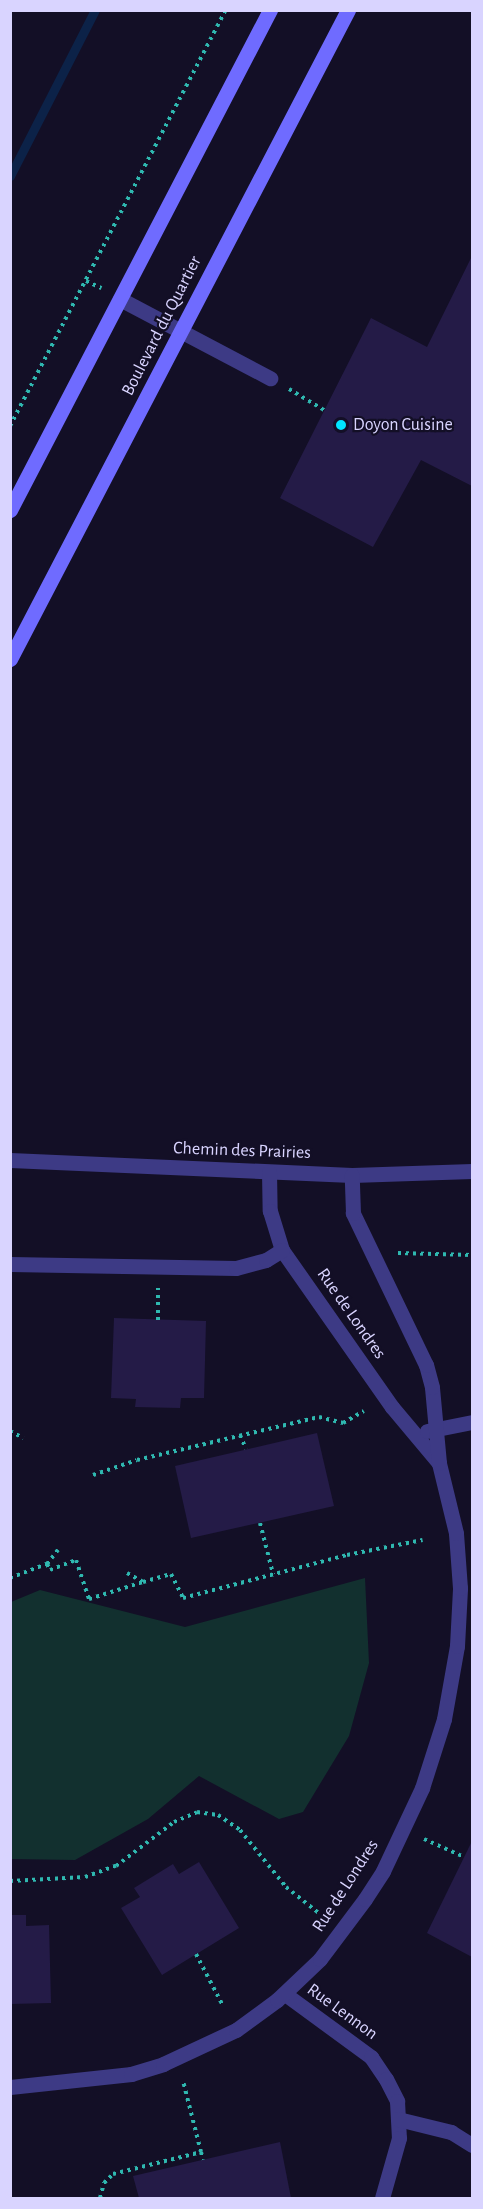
<!DOCTYPE html>
<style>
body{margin:0}
#map{position:relative;width:483px;height:2209px;overflow:hidden;background:#130f26;font-family:"Alegreya Sans",sans-serif}
div>[style]{position:absolute}
.green>*{inset:0;background:#12302f}
.stream>*{height:9px;margin:-4.5px;padding:0 4.5px;transform-origin:4.5px;border-radius:4.5px;background:#0c2248}
.building>*{inset:0;background:#241b47}
.path>*{height:4px;margin-top:-2px;transform-origin:0;background:repeating-linear-gradient(90deg,#2fb8b0 0 3px,transparent 0 7.5px)}
.service>*{height:15px;margin:-7.5px;padding:0 7.5px;transform-origin:7.5px;border-radius:7.5px;background:#3d3a85}
.minor>*{height:15px;margin:-7.5px;padding:0 7.5px;transform-origin:7.5px;border-radius:7.5px;background:#3d3a85}
.secondary>*{height:15px;margin:-7.5px;padding:0 7.5px;transform-origin:7.5px;border-radius:7.5px;background:#6f6bff}
.dots>*{width:16px;height:16px;translate:-50% -50%;box-sizing:border-box;border:3px solid #130f26;border-radius:50%}
span{translate:-50% -50%;white-space:nowrap;text-align:center;line-height:1.15;-webkit-text-stroke:4.5px #130f26;paint-order:stroke}
.street-label{font-size:18px;color:#d9d4ff}
.poi-label{font-size:18px;color:#d9d4ff}
.left{translate:0 -50%;text-align:left}
.frame{position:absolute;inset:0;border:12px solid #d9d4ff;pointer-events:none}
</style>
<div id="map">
<div class="green">
<i style="clip-path:polygon(365px 1578px,369px 1663px,349px 1736px,303px 1812px,279px 1819px,199px 1776px,148px 1819px,75px 1860px,11px 1859px,11px 1602px,40px 1590px,185px 1627px)"></i>
</div>
<div class="stream">
<i style="left:10px;top:176px;width:186px;rotate:-62.9deg"></i>
</div>
<div class="building">
<i style="clip-path:polygon(472px 256px,472px 486px,421px 460px,373px 547px,280px 498px,371px 318px,427px 347px)"></i>
<i style="clip-path:polygon(114px 1318px,206px 1321px,204px 1398px,181px 1398px,180px 1408px,135px 1407px,136px 1399px,111px 1398px)"></i>
<i style="clip-path:polygon(317px 1433px,334px 1506px,191px 1538px,175px 1466px)"></i>
<i style="clip-path:polygon(472px 1841px,472px 1957px,427px 1933px)"></i>
<i style="clip-path:polygon(199px 1862px,239px 1928px,162px 1975px,121px 1908px,140px 1897px,134px 1888px,173px 1864px,179px 1874px)"></i>
<i style="clip-path:polygon(10px 1915px,26px 1915px,26px 1926px,49px 1925px,51px 2003px,10px 2004px)"></i>
<i style="clip-path:polygon(280px 2142px,291px 2198px,139px 2198px,133px 2176px)"></i>
</div>
<div class="path">
<i style="left:86px;top:281px;width:17px;rotate:25deg"></i>
<i style="left:289px;top:389px;width:41px;rotate:31deg"></i>
<i style="left:10px;top:426px;width:469px;rotate:-62.6deg"></i>
<i style="left:398px;top:1253px;width:74px;rotate:1.5deg"></i>
<i style="left:158px;top:1320px;width:32px;rotate:-90deg"></i>
<i style="left:10px;top:1431px;width:15px;rotate:28deg"></i>
<i style="left:240px;top:1435px;width:15px;rotate:67deg"></i>
<i style="left:93px;top:1475px;width:46px;rotate:-18.8deg"></i>
<i style="left:137px;top:1460px;width:187px;rotate:-13.3deg"></i>
<i style="left:319px;top:1417px;width:25px;rotate:14deg"></i>
<i style="left:343px;top:1423px;width:24px;rotate:-30deg"></i>
<i style="left:260px;top:1523px;width:53px;rotate:75.7deg"></i>
<i style="left:47px;top:1564px;width:7px;rotate:63deg"></i>
<i style="left:50px;top:1570px;width:28px;rotate:-21deg"></i>
<i style="left:76px;top:1560px;width:41px;rotate:71.6deg"></i>
<i style="left:89px;top:1599px;width:57px;rotate:-17.5deg"></i>
<i style="left:127px;top:1573px;width:18px;rotate:29deg"></i>
<i style="left:143px;top:1582px;width:29px;rotate:-16deg"></i>
<i style="left:171px;top:1574px;width:27px;rotate:63deg"></i>
<i style="left:183px;top:1598px;width:170px;rotate:-14.7deg"></i>
<i style="left:347px;top:1555px;width:77px;rotate:-11.2deg"></i>
<i style="left:10px;top:1578px;width:40px;rotate:-21deg"></i>
<i style="left:47px;top:1564px;width:18px;rotate:-52deg"></i>
<i style="left:424px;top:1839px;width:44px;rotate:24.2deg"></i>
<i style="left:10px;top:1881px;width:75px;rotate:-3.1deg"></i>
<i style="left:85px;top:1877px;width:33px;rotate:-20deg"></i>
<i style="left:116px;top:1866px;width:73px;rotate:-37.2deg"></i>
<i style="left:174px;top:1822px;width:25px;rotate:-23deg"></i>
<i style="left:197px;top:1812px;width:21px;rotate:8deg"></i>
<i style="left:218px;top:1815px;width:27px;rotate:34deg"></i>
<i style="left:240px;top:1830px;width:73px;rotate:51.1deg"></i>
<i style="left:286px;top:1887px;width:43px;rotate:38.5deg"></i>
<i style="left:196px;top:1954px;width:56px;rotate:62.5deg"></i>
<i style="left:201px;top:2152px;width:8px;rotate:76deg"></i>
<i style="left:100px;top:2198px;width:16px;rotate:-75deg"></i>
<i style="left:104px;top:2183px;width:13px;rotate:-45deg"></i>
<i style="left:113px;top:2174px;width:91px;rotate:-14deg"></i>
<i style="left:201px;top:2152px;width:73px;rotate:-104.2deg"></i>
</div>
<div class="service">
<i style="left:120px;top:299px;width:170px;rotate:27.8deg"></i>
</div>
<div class="minor">
<i style="left:10px;top:1160px;width:342px;rotate:2.5deg"></i>
<i style="left:352px;top:1175px;width:120px;rotate:-1.9deg"></i>
<i style="left:269px;top:1172px;width:39px;rotate:89deg"></i>
<i style="left:270px;top:1211px;width:41px;rotate:72.9deg"></i>
<i style="left:282px;top:1250px;width:192px;rotate:55deg"></i>
<i style="left:392px;top:1407px;width:73px;rotate:50deg"></i>
<i style="left:10px;top:1264px;width:226px;rotate:1deg"></i>
<i style="left:236px;top:1268px;width:31px;rotate:-15deg"></i>
<i style="left:266px;top:1260px;width:19px;rotate:-32deg"></i>
<i style="left:427px;top:1431px;width:46px;rotate:-11.3deg"></i>
<i style="left:285px;top:1994px;width:107px;rotate:36.2deg"></i>
<i style="left:371px;top:2057px;width:27px;rotate:56deg"></i>
<i style="left:386px;top:2079px;width:25px;rotate:63deg"></i>
<i style="left:397px;top:2101px;width:37px;rotate:87deg"></i>
<i style="left:399px;top:2138px;width:62px;rotate:105.8deg"></i>
<i style="left:10px;top:2087px;width:122px;rotate:-6.1deg"></i>
<i style="left:131px;top:2074px;width:34px;rotate:-17deg"></i>
<i style="left:163px;top:2064px;width:81px;rotate:-25deg"></i>
<i style="left:236px;top:2030px;width:51px;rotate:-36.2deg"></i>
<i style="left:277px;top:2000px;width:59px;rotate:-43.6deg"></i>
<i style="left:320px;top:1959px;width:75px;rotate:-53.1deg"></i>
<i style="left:365px;top:1899px;width:33px;rotate:-57deg"></i>
<i style="left:383px;top:1871px;width:92px;rotate:-64.8deg"></i>
<i style="left:422px;top:1788px;width:72px;rotate:-72.3deg"></i>
<i style="left:444px;top:1719px;width:74px;rotate:-79.9deg"></i>
<i style="left:457px;top:1646px;width:58px;rotate:-87deg"></i>
<i style="left:460px;top:1588px;width:55px;rotate:-94.2deg"></i>
<i style="left:456px;top:1533px;width:72px;rotate:-103.7deg"></i>
<i style="left:439px;top:1463px;width:76px;rotate:-95.3deg"></i>
<i style="left:432px;top:1387px;width:23px;rotate:-105deg"></i>
<i style="left:426px;top:1365px;width:169px;rotate:-115.7deg"></i>
<i style="left:353px;top:1213px;width:38px;rotate:-92deg"></i>
<i style="left:398px;top:2119px;width:55px;rotate:13.8deg"></i>
<i style="left:451px;top:2132px;width:25px;rotate:32deg"></i>
</div>
<div class="secondary">
<i style="left:10px;top:510px;width:564px;rotate:-62.53deg"></i>
<i style="left:10px;top:659px;width:732px;rotate:-62.49deg"></i>
</div>
<div class="dots">
<i style="left:341px;top:425px;background:#00e5ff"></i>
</div>
<div class="street-label">
<span style="left:162px;top:326px;rotate:-63deg">Boulevard du Quartier</span>
<span style="left:242px;top:1151px;rotate:2deg">Chemin des Prairies</span>
<span style="left:351px;top:1314px;rotate:55deg">Rue de Londres</span>
<span style="left:346px;top:1886px;rotate:-57deg">Rue de Londres</span>
<span style="left:342px;top:2012px;rotate:36deg">Rue Lennon</span>
</div>
<div class="poi-label">
<span class="left" style="left:353px;top:425px">Doyon Cuisine</span>
</div>
<div class="frame"></div>
</div>
